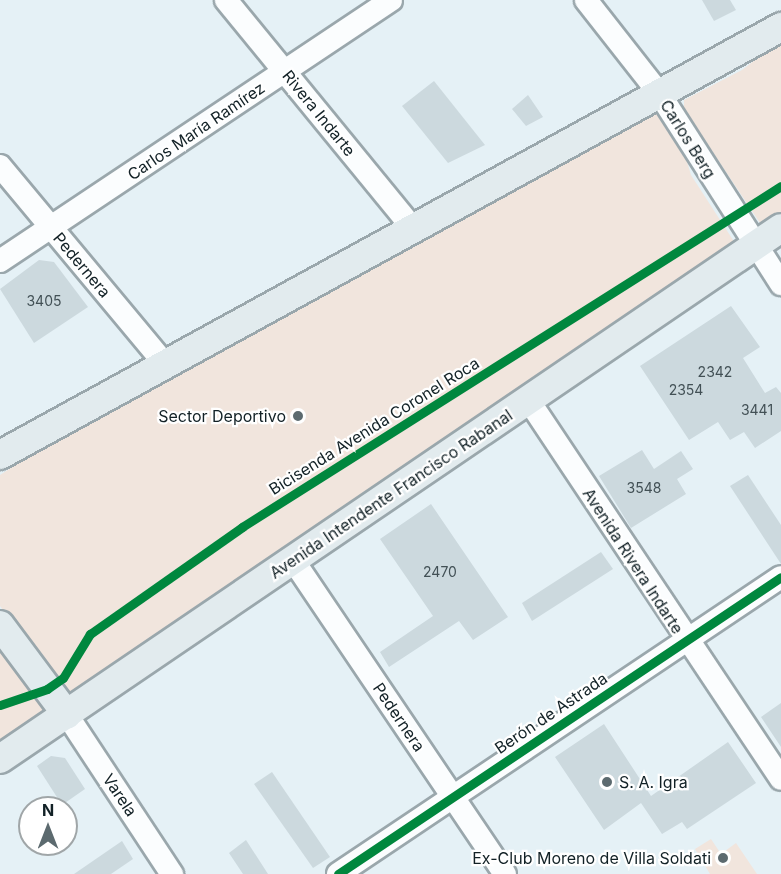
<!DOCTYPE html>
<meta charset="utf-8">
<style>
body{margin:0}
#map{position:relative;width:781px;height:874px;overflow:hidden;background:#e5f1f6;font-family:Inter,sans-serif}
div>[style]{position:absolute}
.green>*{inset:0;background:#f1e5dd}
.building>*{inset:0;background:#ccd9de}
.roads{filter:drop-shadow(2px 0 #9aa7ac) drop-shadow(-2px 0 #9aa7ac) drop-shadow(0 2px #9aa7ac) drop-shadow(0 -2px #9aa7ac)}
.minor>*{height:22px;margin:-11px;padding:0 11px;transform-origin:11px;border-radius:11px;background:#fbfdfe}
.major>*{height:28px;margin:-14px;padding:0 14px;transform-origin:14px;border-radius:14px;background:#e2ebee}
.cycleway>*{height:9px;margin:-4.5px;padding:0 4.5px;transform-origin:4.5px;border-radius:4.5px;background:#00873e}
.dots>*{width:16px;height:16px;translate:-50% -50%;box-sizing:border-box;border:3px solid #fff;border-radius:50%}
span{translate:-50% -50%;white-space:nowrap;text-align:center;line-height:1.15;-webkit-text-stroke:4.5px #fff;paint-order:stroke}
.number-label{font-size:14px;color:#425055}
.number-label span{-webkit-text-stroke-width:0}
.street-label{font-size:16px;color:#122126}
.poi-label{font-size:16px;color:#122126}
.right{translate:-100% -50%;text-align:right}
.left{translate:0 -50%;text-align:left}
.north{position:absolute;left:18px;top:796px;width:60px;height:60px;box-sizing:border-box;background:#fff;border:2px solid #a0a6a8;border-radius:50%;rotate:0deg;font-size:16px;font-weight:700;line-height:24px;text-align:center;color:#122126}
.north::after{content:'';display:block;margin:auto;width:21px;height:27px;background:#5c6a6f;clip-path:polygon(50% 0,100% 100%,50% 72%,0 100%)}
</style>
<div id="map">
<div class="green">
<i style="clip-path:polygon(781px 40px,781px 218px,760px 223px,684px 109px,684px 100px,742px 70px)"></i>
<i style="clip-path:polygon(655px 111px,683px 148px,691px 175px,735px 243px,70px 694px,60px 689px,0 606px,0 475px,76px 426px)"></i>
<i style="clip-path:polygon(0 648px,43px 708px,43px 714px,0 744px)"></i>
<i style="clip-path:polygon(711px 839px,721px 854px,736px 843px,757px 874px,710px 874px,695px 849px)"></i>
</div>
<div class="building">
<i style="clip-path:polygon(702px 0,730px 0,736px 10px,714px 21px)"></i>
<i style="clip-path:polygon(434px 81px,485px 145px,448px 163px,402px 106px)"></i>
<i style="clip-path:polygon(528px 95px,543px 117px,526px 126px,512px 109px)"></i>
<i style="clip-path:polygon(39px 260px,54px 262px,88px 307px,34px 343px,0 289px)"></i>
<i style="clip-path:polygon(731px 306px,760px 347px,743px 358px,765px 393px,776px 387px,781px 393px,781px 431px,755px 448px,744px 432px,730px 440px,718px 422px,689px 440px,640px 366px)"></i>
<i style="clip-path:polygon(642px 450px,654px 469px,681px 451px,693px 469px,677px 479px,686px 494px,631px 528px,599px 476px)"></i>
<i style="clip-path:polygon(748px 475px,781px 525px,781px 564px,730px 486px)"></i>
<i style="clip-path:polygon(431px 504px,508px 617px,473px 640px,459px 621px,389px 667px,380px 652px,433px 616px,380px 539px)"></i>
<i style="clip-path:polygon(601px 552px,613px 569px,532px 621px,522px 603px)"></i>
<i style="clip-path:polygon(781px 703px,781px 747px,761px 717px)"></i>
<i style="clip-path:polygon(604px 724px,651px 796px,728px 742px,756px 783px,687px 829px,682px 822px,662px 834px,641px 803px,604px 830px,555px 757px)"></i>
<i style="clip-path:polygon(51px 756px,65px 758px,85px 789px,62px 805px,37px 766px)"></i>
<i style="clip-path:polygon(272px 772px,330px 857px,313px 868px,254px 784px)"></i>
<i style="clip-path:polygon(246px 840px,268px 874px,243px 874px,229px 853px)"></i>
<i style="clip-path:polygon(122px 841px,133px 859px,111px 874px,74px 874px)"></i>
</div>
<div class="roads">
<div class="minor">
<i style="left:226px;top:0;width:293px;rotate:50.7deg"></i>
<i style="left:586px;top:0;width:118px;rotate:51.9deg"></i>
<i style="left:659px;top:93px;width:227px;rotate:57.4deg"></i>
<i style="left:0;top:166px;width:258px;rotate:50.2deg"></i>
<i style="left:0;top:261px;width:470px;rotate:-33.7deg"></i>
<i style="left:529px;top:401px;width:454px;rotate:56.3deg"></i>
<i style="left:293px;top:560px;width:379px;rotate:56deg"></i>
<i style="left:67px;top:715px;width:191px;rotate:56.6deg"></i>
<i style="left:338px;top:874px;width:533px;rotate:-33.84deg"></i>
</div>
<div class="major">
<i style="left:0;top:455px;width:891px;rotate:-28.72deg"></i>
<i style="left:0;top:625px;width:112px;rotate:53.3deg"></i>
<i style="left:0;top:759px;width:944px;rotate:-34.21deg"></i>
</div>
</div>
<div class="cycleway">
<i style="left:0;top:705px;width:50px;rotate:-18.8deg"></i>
<i style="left:47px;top:689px;width:19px;rotate:-35deg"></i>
<i style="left:63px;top:678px;width:52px;rotate:-58.5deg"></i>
<i style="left:90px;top:634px;width:186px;rotate:-35.1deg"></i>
<i style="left:242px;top:527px;width:638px;rotate:-32.32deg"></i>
<i style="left:338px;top:874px;width:533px;rotate:-33.84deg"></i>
</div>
<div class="dots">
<i style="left:298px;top:416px;background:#5c6a6f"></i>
<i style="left:607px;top:782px;background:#5c6a6f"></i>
<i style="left:723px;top:858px;background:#5c6a6f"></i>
</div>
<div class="number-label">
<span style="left:44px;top:301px">3405</span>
<span style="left:715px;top:372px">2342</span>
<span style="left:686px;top:390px">2354</span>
<span style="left:757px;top:410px">3441</span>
<span style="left:644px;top:488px">3548</span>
<span style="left:440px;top:572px">2470</span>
</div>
<div class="street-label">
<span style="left:319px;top:113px;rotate:51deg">Rivera Indarte</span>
<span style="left:196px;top:131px;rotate:-34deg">Carlos María Ramírez</span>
<span style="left:688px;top:139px;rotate:58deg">Carlos Berg</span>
<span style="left:82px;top:265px;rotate:50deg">Pedernera</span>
<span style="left:374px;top:426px;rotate:-32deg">Bicisenda Avenida Coronel Roca</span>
<span style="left:391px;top:494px;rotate:-34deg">Avenida Intendente Francisco Rabanal</span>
<span style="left:633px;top:561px;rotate:57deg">Avenida Rivera Indarte</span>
<span style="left:551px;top:713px;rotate:-34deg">Berón de Astrada</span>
<span style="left:399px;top:717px;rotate:56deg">Pedernera</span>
<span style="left:120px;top:795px;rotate:56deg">Varela</span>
</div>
<div class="poi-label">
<span class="right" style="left:286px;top:416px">Sector Deportivo</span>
<span class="left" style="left:619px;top:782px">S. A. Igra</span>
<span class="right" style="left:711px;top:858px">Ex-Club Moreno de Villa Soldati</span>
</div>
<div class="north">N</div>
</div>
